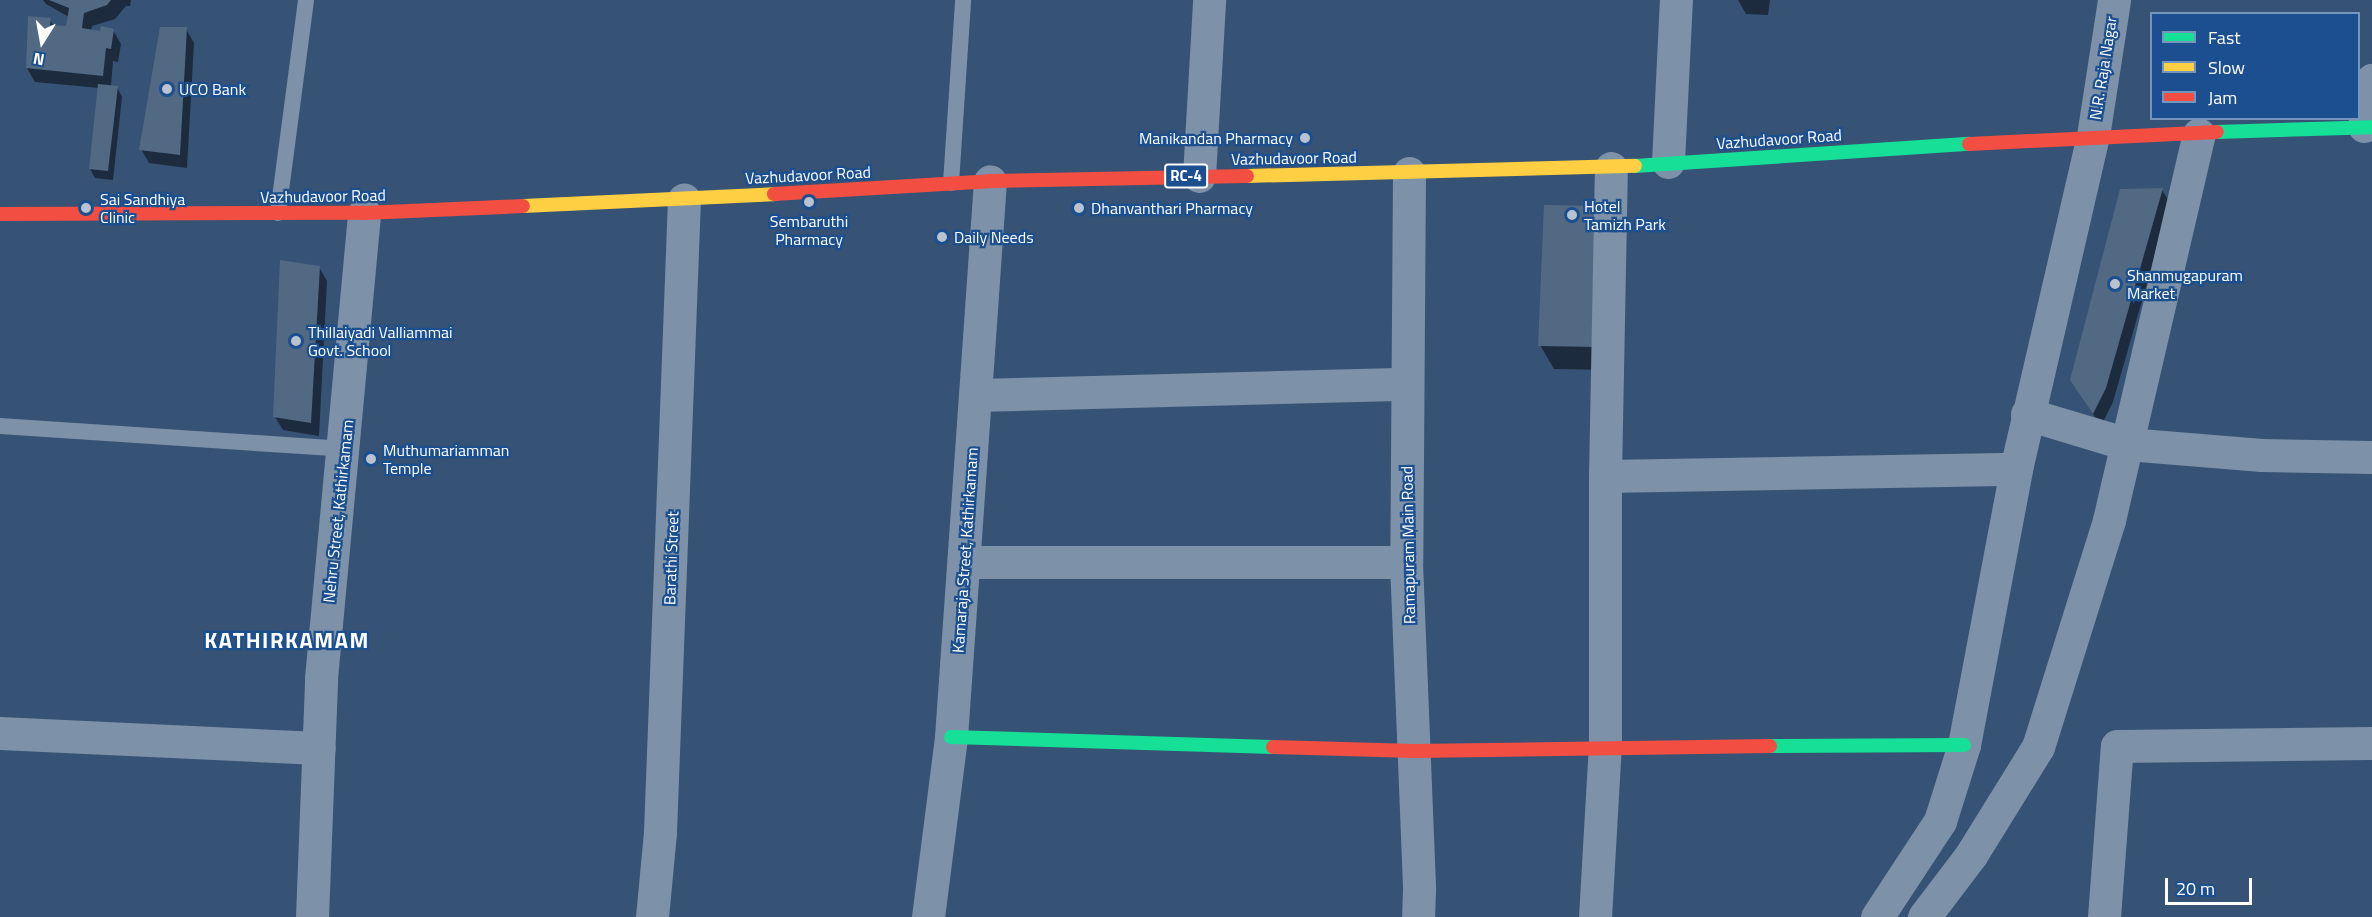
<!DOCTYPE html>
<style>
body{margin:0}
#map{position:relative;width:2372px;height:917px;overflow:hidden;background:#365274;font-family:"Titillium Web",sans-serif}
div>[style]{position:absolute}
.shadow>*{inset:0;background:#0007}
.building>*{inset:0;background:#526984}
.lane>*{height:16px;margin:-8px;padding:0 8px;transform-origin:8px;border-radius:8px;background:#7d92a8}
.street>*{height:33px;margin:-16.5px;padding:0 16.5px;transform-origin:16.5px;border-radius:16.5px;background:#7d92a8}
.fast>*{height:14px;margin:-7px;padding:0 7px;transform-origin:7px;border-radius:7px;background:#16e098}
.slow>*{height:14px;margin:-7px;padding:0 7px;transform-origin:7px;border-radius:7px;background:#ffcf43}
.jam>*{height:14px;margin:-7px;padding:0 7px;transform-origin:7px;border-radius:7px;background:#f24e42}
.dots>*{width:16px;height:16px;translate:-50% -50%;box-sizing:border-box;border:3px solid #1b4f8f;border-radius:50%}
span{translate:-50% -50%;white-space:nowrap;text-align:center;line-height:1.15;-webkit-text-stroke:4.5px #1b4f8f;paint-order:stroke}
.shield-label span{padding:2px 4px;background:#1b4f8f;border:2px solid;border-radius:4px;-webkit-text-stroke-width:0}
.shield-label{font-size:15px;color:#fff;font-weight:700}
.street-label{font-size:16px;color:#fff}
.poi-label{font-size:16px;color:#fff}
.left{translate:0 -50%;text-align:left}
.right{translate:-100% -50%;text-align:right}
.district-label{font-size:22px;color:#fff;font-weight:700;letter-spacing:1.5px}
.legend{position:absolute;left:2150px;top:12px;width:210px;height:108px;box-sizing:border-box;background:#1b4f8f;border:2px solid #7695bc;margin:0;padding:8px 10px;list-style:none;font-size:18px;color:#fff}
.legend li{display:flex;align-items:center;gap:12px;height:30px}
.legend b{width:30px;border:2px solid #7695bc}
.north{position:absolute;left:12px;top:12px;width:60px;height:60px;-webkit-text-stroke:4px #1b4f8f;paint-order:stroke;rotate:191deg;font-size:16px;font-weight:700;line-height:24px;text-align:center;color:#fff}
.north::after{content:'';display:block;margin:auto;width:21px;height:27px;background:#fff;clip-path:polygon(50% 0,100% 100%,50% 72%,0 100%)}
.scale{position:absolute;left:2165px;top:878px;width:87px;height:27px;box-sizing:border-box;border:3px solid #fff;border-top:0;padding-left:8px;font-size:18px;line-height:21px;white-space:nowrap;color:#fff;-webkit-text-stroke:4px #1b4f8f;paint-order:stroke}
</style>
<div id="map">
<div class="shadow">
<i style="clip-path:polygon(43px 0,131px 0,130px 6px,126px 6px,115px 19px,92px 26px,91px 31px,101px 33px,113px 30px,121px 44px,118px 62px,113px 61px,111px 87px,117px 87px,122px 97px,113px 180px,95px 178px,90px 169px,99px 88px,35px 82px,27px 68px,50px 20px,54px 27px,68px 28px,69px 17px,46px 4px)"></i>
<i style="clip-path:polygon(1738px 0,1770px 0,1768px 15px,1746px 14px)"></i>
<i style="clip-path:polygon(186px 29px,194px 43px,187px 168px,149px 163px,141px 149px)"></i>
<i style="clip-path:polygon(2162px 190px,2170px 203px,2113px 402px,2101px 426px,2080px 394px)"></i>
<i style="clip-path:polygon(1546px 207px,1611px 370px,1554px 369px,1540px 345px)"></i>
<i style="clip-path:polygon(319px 267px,327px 281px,319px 436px,283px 430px,275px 417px)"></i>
</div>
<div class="building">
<i style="clip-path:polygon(49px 0,111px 0,107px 5px,84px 13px,82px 28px,100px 31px,101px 26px,114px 29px,111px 49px,106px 48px,103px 76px,26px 68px,28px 16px,51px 18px,50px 25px,66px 26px,69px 8px)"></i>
<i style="clip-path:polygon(160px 27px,187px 27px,180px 155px,139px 150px)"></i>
<i style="clip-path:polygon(98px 84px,118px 86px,108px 171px,89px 169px)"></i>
<i style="clip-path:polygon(2163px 188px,2106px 388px,2093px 414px,2070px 380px,2120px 189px)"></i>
<i style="clip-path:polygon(1544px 205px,1600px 206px,1598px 347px,1538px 346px)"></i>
<i style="clip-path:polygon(280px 260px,320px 266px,311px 423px,273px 417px)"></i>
</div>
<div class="lane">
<i style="left:951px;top:183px;width:183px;rotate:-86.2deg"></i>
<i style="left:278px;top:213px;width:215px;rotate:-82.5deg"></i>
<i style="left:0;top:426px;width:345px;rotate:3.8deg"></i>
</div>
<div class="street">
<i style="left:2364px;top:126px;width:47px;rotate:-80.1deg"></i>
<i style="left:1668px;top:162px;width:162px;rotate:-87.2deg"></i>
<i style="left:1409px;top:173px;width:389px;rotate:90.4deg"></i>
<i style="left:1406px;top:562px;width:328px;rotate:87.7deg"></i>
<i style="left:1419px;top:890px;width:27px;rotate:92deg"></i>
<i style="left:1199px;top:176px;width:176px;rotate:-86.7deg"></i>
<i style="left:975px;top:395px;width:432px;rotate:-1.5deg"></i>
<i style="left:2027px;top:414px;width:104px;rotate:16.7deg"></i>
<i style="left:2127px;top:444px;width:135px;rotate:4.7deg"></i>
<i style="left:2262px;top:455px;width:110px;rotate:1deg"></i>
<i style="left:1605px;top:476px;width:411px;rotate:-1deg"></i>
<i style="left:964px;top:562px;width:442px"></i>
<i style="left:0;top:733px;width:319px;rotate:2.7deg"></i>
<i style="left:312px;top:917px;width:239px;rotate:-87.8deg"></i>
<i style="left:321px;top:678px;width:467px;rotate:-84.7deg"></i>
<i style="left:652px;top:917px;width:85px;rotate:-84.6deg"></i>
<i style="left:660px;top:832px;width:633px;rotate:-87.83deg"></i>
<i style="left:928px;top:917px;width:181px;rotate:-82.7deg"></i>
<i style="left:951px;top:737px;width:557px;rotate:-85.99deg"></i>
<i style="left:1595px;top:917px;width:171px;rotate:-86.7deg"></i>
<i style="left:1605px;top:746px;width:270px;rotate:-90deg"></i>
<i style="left:1605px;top:476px;width:308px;rotate:-88.9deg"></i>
<i style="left:1877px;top:917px;width:115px;rotate:-56.7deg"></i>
<i style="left:1940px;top:821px;width:80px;rotate:-72.5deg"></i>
<i style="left:1964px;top:745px;width:281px;rotate:-79.3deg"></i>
<i style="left:2016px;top:469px;width:342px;rotate:-77deg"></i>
<i style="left:2093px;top:136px;width:138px;rotate:-81.2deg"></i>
<i style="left:1924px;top:917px;width:78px;rotate:-52.8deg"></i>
<i style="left:1971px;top:855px;width:127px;rotate:-58.2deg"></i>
<i style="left:2038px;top:747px;width:238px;rotate:-72.6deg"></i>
<i style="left:2109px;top:520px;width:396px;rotate:-76.9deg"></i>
<i style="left:2104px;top:917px;width:171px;rotate:-85.7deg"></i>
<i style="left:2117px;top:746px;width:255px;rotate:-0.7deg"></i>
</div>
<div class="fast">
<i style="left:2217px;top:132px;width:155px;rotate:-1.8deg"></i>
<i style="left:1635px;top:166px;width:335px;rotate:-3.8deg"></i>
<i style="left:951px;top:737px;width:322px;rotate:1.8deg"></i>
<i style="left:1770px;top:746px;width:194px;rotate:-0.3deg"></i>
</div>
<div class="slow">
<i style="left:1247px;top:176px;width:388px;rotate:-1.5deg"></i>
<i style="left:523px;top:206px;width:251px;rotate:-2.7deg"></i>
</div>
<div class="jam">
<i style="left:1969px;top:144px;width:248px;rotate:-2.8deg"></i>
<i style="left:774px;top:194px;width:216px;rotate:-3.4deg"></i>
<i style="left:990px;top:181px;width:257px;rotate:-1.1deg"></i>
<i style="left:0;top:214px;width:364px;rotate:-0.2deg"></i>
<i style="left:364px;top:213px;width:159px;rotate:-2.5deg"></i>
<i style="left:1273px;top:747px;width:141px;rotate:1.6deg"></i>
<i style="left:1414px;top:751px;width:356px;rotate:-0.8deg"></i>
</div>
<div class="dots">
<i style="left:167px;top:89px;background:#b9c2ce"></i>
<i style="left:1305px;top:138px;background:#b9c2ce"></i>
<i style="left:809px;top:202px;background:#b9c2ce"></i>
<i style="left:86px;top:208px;background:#b9c2ce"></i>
<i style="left:1079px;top:208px;background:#b9c2ce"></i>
<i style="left:1572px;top:215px;background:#b9c2ce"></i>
<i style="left:942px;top:237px;background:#b9c2ce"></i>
<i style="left:2115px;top:284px;background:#b9c2ce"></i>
<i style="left:296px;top:341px;background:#b9c2ce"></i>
<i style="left:371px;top:459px;background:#b9c2ce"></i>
</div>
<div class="shield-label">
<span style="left:1186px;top:176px">RC-4</span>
</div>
<div class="street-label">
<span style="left:2103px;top:68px;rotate:-81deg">N.R. Raja Nagar</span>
<span style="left:1779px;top:139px;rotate:-4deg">Vazhudavoor Road</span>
<span style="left:1294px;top:158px;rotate:-1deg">Vazhudavoor Road</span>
<span style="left:808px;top:175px;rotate:-3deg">Vazhudavoor Road</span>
<span style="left:323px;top:196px;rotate:-1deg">Vazhudavoor Road</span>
<span style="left:338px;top:511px;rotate:-84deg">Nehru Street, Kathirkamam</span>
<span style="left:1408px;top:545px;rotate:-91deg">Ramapuram Main Road</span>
<span style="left:965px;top:550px;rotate:-86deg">Kamaraja Street, Kathirkamam</span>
<span style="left:671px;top:558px;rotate:-88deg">Barathi Street</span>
</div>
<div class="poi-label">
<span class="left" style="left:179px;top:89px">UCO Bank</span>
<span class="right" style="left:1293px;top:138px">Manikandan Pharmacy</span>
<span class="left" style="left:100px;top:208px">Sai Sandhiya<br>Clinic</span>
<span class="left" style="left:1584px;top:215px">Hotel<br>Tamizh Park</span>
<span class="left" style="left:1091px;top:208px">Dhanvanthari Pharmacy</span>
<span style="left:809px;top:230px">Sembaruthi<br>Pharmacy</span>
<span class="left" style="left:954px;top:237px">Daily Needs</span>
<span class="left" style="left:2127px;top:284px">Shanmugapuram<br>Market</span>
<span class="left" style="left:308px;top:341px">Thillaiyadi Valliammai<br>Govt. School</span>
<span class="left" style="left:383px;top:459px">Muthumariamman<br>Temple</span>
</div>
<div class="district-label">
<span style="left:287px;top:641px">KATHIRKAMAM</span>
</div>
<ul class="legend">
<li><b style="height:8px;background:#16e098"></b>Fast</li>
<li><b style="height:8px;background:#ffcf43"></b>Slow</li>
<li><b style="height:8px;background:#f24e42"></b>Jam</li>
</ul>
<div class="north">N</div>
<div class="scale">20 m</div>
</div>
